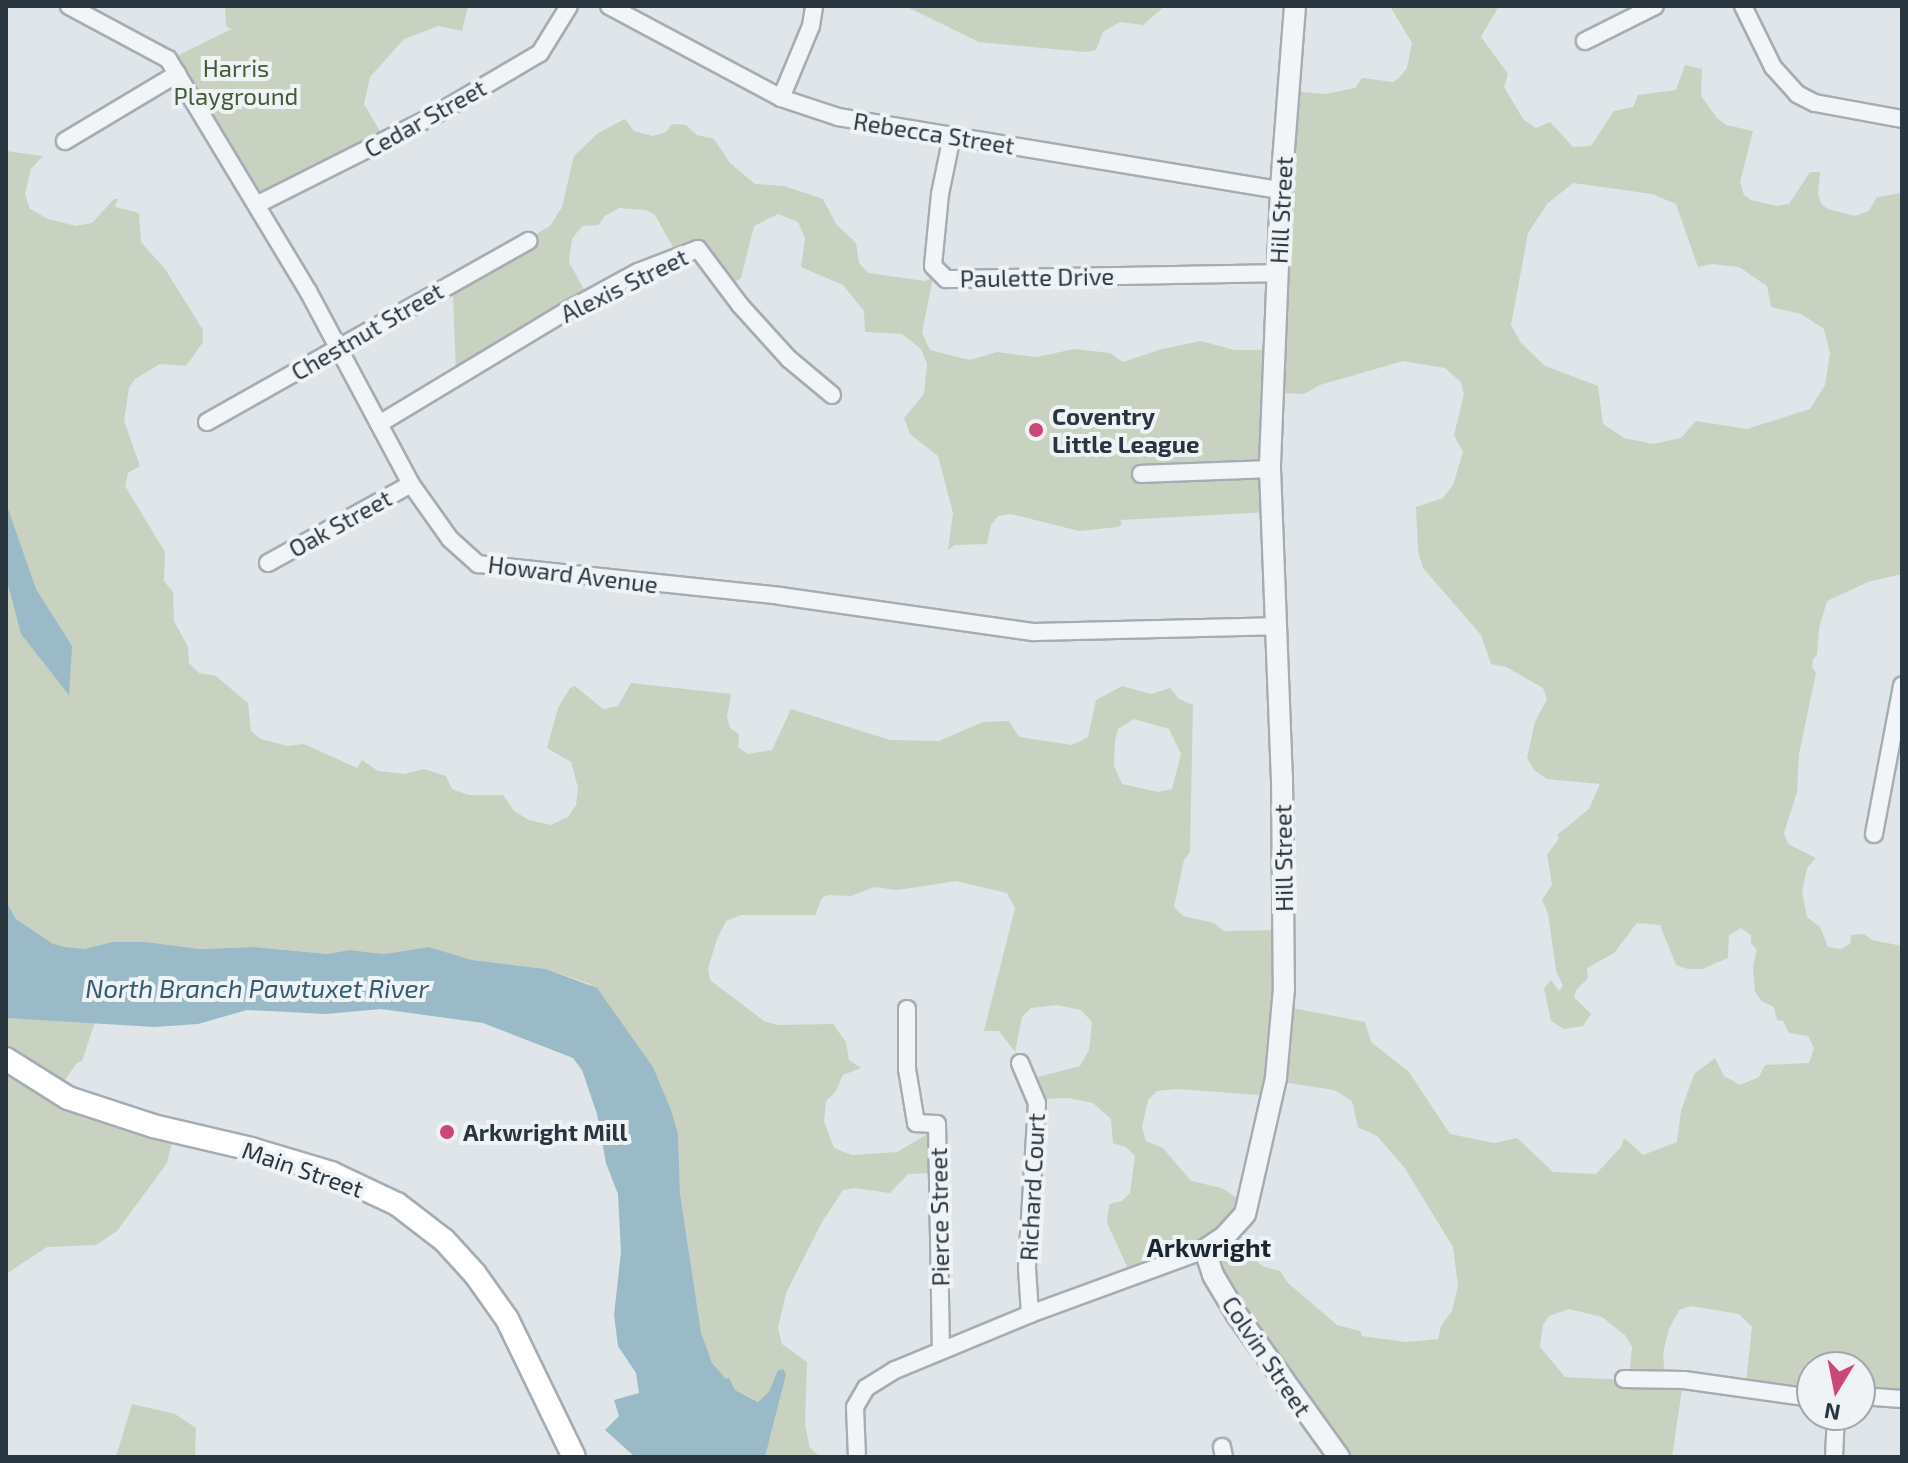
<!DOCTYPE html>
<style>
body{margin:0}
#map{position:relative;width:1908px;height:1463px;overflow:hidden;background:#dfe5e8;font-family:"Exo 2",sans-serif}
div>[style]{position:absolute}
.green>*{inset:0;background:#c9d2c1}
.water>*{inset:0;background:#9bbac7}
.roads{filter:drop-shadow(2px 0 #a5adb2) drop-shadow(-2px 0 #a5adb2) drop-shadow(0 2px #a5adb2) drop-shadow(0 -2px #a5adb2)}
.minor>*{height:16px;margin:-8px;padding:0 8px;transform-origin:8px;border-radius:8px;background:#f2f5f7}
.tertiary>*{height:20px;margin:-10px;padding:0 10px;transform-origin:10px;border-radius:10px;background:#f2f5f7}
.secondary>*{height:22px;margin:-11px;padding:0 11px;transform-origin:11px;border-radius:11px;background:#fff}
.dots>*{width:22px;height:22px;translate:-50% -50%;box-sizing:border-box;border:4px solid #eff3f6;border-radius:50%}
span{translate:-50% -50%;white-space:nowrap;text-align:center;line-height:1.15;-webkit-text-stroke:8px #eff3f6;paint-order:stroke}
.park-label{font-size:24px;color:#455a36}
.street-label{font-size:24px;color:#29363f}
.poi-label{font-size:24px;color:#29363f;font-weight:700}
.left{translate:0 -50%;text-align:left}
.water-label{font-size:26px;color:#345d72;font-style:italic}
.neighbourhood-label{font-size:26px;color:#1b2730;font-weight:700}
.frame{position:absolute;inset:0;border:8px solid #29363f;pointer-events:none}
.north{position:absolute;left:1796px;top:1351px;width:80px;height:80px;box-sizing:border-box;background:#eff3f6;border:2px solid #a0a7ad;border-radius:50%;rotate:190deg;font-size:22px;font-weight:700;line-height:32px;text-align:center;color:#29363f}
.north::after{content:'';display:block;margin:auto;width:28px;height:36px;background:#ca4778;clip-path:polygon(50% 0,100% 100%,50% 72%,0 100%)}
</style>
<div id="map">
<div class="green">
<i style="clip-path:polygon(225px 6px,468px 6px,462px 31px,438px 26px,404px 39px,370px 77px,364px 104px,384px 138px,258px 204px,168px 60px,232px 29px,226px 26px)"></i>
<i style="clip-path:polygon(905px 6px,1165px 6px,1143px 25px,1120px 22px,1103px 32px,1096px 50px,1085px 52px,979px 42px)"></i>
<i style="clip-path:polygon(evenodd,1390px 6px,1499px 6px,1481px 37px,1508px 74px,1504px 87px,1523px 119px,1536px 128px,1550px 122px,1573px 147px,1591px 146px,1614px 111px,1633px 107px,1638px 95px,1676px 90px,1685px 65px,1702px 69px,1701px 96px,1717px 118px,1726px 125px,1753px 131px,1740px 182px,1744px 195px,1751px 200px,1777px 206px,1789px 204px,1810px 172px,1820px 172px,1818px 193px,1821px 204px,1828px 209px,1855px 216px,1869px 211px,1877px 197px,1902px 193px,1902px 574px,1868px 582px,1827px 601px,1819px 628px,1817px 655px,1813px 659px,1812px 667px,1816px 673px,1799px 754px,1797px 792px,1784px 833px,1788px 844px,1816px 858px,1807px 868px,1802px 892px,1807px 917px,1820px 927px,1828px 947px,1841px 949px,1850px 944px,1851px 935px,1864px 934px,1872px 940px,1902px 946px,1902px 1400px,1860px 1397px,1860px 1367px,1812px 1367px,1812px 1400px,1745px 1390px,1752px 1327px,1739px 1314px,1691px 1306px,1679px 1310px,1669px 1329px,1663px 1353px,1665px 1380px,1683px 1383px,1672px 1457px,1338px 1457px,1206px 1255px,1131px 1275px,1107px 1223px,1109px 1204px,1122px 1201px,1130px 1193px,1135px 1156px,1126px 1147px,1113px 1143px,1111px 1119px,1093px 1103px,1068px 1098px,1038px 1099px,1027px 1080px,1080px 1066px,1089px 1050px,1092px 1022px,1081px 1010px,1057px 1005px,1031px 1008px,1022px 1017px,1015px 1052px,999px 1031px,984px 1031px,1015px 908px,1007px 893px,956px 881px,898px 890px,874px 887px,851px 896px,828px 895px,822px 898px,815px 915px,741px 915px,726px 921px,717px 939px,708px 969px,710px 980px,764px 1021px,777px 1025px,833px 1024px,846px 1042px,849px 1060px,861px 1068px,843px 1075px,836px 1091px,826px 1101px,824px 1121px,834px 1148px,852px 1155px,897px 1152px,931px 1132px,940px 1173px,908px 1174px,890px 1193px,855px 1188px,843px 1190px,822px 1222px,786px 1293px,778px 1328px,782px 1344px,807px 1362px,805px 1425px,810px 1448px,820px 1457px,765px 1457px,769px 1422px,765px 1405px,735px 1390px,712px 1363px,701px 1332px,680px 1193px,678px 1134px,590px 984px,546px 969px,472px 960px,429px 947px,384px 954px,349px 950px,328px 954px,254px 947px,200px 949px,146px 942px,112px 942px,84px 949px,29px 942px,6px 901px,6px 151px,43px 156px,31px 169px,25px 194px,30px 209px,48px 219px,76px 226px,92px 223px,114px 199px,118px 199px,115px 207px,139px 213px,141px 242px,165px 269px,203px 330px,203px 342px,186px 366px,160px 364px,135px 379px,129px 388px,124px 421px,140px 466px,128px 473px,125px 486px,165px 552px,164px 581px,173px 592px,174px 621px,188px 647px,189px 663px,199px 673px,216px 676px,248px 703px,251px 731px,261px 739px,288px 746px,304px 744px,357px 768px,362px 760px,378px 771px,404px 774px,424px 769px,446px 776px,452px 789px,469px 795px,503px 795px,514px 811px,529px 820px,551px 825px,568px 817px,576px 805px,578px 788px,571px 762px,547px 748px,558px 708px,570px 688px,575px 686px,603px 709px,618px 706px,631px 683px,731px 694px,727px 717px,730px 728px,739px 734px,738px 747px,748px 754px,772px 750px,791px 709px,890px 740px,939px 741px,983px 722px,1009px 721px,1019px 737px,1072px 745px,1088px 737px,1096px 700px,1122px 686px,1151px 694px,1170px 688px,1179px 699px,1193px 705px,1190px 852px,1184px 860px,1174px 907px,1183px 916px,1214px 923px,1224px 931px,1281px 930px,1282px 1006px,1365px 1022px,1371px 1042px,1409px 1072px,1450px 1134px,1494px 1143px,1517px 1138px,1553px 1172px,1596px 1174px,1621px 1147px,1624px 1138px,1643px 1155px,1677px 1142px,1681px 1111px,1694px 1074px,1715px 1058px,1724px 1076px,1740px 1085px,1759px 1077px,1765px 1065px,1809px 1063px,1814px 1048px,1808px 1036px,1789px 1033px,1783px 1021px,1777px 1020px,1774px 1007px,1761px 1001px,1755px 991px,1753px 966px,1757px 950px,1751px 943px,1751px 935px,1741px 928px,1729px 935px,1728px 958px,1702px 969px,1688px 969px,1676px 965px,1660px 925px,1637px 923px,1614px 953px,1587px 968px,1588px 978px,1576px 990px,1574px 997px,1591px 1014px,1583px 1026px,1564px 1029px,1551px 1021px,1544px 988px,1551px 980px,1559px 991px,1563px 986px,1556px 971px,1548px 913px,1542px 900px,1552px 885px,1547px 854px,1559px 839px,1557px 835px,1589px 809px,1600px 784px,1547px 779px,1534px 770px,1527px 758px,1535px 722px,1547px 699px,1543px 688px,1506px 667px,1491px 664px,1481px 635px,1423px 568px,1418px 551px,1416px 507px,1443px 498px,1453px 485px,1463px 452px,1454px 435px,1464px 394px,1461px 382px,1445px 368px,1403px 361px,1320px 385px,1304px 394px,1273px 393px,1268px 512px,1120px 520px,1122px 524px,1118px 527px,1079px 531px,1011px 514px,998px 516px,991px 525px,987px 544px,955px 545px,948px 550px,953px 513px,938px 456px,910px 434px,904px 418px,924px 394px,927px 364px,921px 349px,902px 334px,865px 332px,864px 311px,843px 285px,801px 267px,805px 238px,798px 222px,778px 214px,754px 226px,741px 278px,729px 286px,705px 243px,700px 239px,674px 249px,655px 215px,646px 210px,619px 208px,605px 216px,598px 225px,582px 226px,572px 239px,569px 262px,588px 297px,456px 374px,453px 294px,448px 286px,550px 226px,562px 207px,574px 156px,598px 133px,625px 119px,634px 131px,653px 136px,666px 132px,672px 124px,686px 125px,697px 135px,714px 139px,730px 163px,755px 184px,784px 186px,823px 199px,836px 224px,856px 243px,859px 263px,868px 273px,925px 281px,933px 277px,922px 333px,930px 350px,970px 360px,997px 352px,1037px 357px,1074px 349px,1110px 353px,1123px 362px,1162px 349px,1201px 341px,1234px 350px,1273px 350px,1290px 91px,1325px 94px,1355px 88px,1362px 78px,1393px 82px,1400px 77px,1407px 68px,1412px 43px,1390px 6px,1573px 183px,1652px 194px,1676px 204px,1698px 267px,1712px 264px,1739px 267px,1767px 286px,1771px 307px,1801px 314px,1824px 329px,1830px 353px,1825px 385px,1810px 409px,1747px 429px,1696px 421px,1681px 438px,1653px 444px,1624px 438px,1603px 424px,1598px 386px,1545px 366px,1521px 343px,1511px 325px,1528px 233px,1547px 204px,1573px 183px,1390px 6px,1134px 719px,1169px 729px,1181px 754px,1172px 789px,1158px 792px,1122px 784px,1114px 766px,1115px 741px,1118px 729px,1134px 719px,1390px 6px,1276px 1081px,1334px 1090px,1352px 1101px,1358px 1127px,1377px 1136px,1404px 1167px,1453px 1247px,1458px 1286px,1452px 1311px,1441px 1326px,1438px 1339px,1406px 1342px,1362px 1336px,1360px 1331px,1337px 1325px,1288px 1283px,1280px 1271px,1262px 1266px,1229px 1234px,1244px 1203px,1222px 1188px,1191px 1181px,1163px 1148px,1146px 1141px,1142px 1127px,1148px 1100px,1157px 1091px,1178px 1089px,1271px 1096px,1276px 1081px,1390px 6px,1569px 1309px,1602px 1317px,1626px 1336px,1632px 1347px,1629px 1380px,1565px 1377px,1540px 1347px,1543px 1325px,1549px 1316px,1569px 1309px)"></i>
<i style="clip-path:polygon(6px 1018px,95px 1022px,82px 1061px,77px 1063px,59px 1088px,174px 1134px,167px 1163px,117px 1231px,96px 1245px,47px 1247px,6px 1274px)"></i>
<i style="clip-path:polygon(132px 1404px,175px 1414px,196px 1428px,195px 1457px,116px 1457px)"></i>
</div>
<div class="water">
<i style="clip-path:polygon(6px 503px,36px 589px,72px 646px,69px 695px,21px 634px,6px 577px)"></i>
<i style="clip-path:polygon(6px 901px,16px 919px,53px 944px,66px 947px,84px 949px,112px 942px,146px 942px,200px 949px,254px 947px,328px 954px,349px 950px,384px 954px,429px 947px,472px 960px,546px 969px,597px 988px,653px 1067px,671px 1110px,678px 1134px,680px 1193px,701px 1332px,712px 1363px,726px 1379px,729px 1378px,735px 1390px,758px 1402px,769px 1392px,778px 1370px,783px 1369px,786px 1374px,765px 1457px,635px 1457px,605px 1430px,619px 1416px,614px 1400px,639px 1393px,636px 1373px,618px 1346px,614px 1315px,621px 1252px,618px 1194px,606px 1163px,597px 1114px,582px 1070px,573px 1058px,483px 1023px,381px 1009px,326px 1014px,247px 1010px,198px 1024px,154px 1027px,6px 1018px)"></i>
</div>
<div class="roads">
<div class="minor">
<i style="left:69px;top:6px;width:112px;rotate:28.2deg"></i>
<i style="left:168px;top:59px;width:271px;rotate:58.9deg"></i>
<i style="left:308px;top:291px;width:219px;rotate:61.9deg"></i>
<i style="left:411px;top:484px;width:67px;rotate:54.7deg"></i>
<i style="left:450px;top:539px;width:38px;rotate:42deg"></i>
<i style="left:478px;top:564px;width:304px;rotate:6deg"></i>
<i style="left:780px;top:596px;width:257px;rotate:8.1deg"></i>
<i style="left:1034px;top:632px;width:240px;rotate:-1.4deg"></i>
<i style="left:609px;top:6px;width:195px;rotate:28.1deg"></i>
<i style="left:781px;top:98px;width:60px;rotate:18.4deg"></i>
<i style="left:838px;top:117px;width:449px;rotate:9.4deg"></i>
<i style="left:1743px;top:6px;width:68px;rotate:63.8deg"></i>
<i style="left:1773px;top:67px;width:36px;rotate:48deg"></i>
<i style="left:1797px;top:94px;width:20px;rotate:27deg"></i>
<i style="left:1815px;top:103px;width:88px;rotate:10.4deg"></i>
<i style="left:1585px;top:41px;width:78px;rotate:-26.6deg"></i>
<i style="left:781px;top:98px;width:78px;rotate:-67.4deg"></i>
<i style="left:811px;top:26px;width:20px;rotate:-81deg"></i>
<i style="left:952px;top:136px;width:59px;rotate:101.7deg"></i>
<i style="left:940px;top:194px;width:72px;rotate:95.6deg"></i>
<i style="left:933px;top:266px;width:18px;rotate:45deg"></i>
<i style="left:946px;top:279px;width:332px;rotate:-1deg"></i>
<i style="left:65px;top:141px;width:131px;rotate:-30.9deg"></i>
<i style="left:258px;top:204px;width:196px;rotate:-26.7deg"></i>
<i style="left:433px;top:116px;width:124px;rotate:-30.5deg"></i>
<i style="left:540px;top:53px;width:55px;rotate:-58.3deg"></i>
<i style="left:207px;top:422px;width:369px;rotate:-29.4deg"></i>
<i style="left:379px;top:424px;width:223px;rotate:-31.1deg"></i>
<i style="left:570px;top:309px;width:77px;rotate:-28.6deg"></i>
<i style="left:638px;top:272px;width:64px;rotate:-21deg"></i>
<i style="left:698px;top:249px;width:70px;rotate:53.1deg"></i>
<i style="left:740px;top:305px;width:73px;rotate:47.8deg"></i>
<i style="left:789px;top:359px;width:56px;rotate:39.9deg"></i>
<i style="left:1141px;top:474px;width:129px;rotate:-2.2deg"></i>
<i style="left:268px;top:563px;width:163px;rotate:-28.9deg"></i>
<i style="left:1874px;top:834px;width:151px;rotate:-79.3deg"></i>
<i style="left:907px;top:1009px;width:60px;rotate:90deg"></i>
<i style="left:907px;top:1069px;width:55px;rotate:80.5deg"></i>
<i style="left:916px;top:1123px;width:21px;rotate:3deg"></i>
<i style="left:937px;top:1124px;width:225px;rotate:89deg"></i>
<i style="left:1020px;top:1063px;width:43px;rotate:67deg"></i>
<i style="left:1037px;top:1103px;width:165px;rotate:93.5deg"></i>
<i style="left:1027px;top:1268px;width:46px;rotate:86.3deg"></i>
<i style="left:1624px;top:1379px;width:60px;rotate:1deg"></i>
<i style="left:1684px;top:1380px;width:129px;rotate:8deg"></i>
<i style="left:1860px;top:1396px;width:42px;rotate:4.1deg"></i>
<i style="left:1222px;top:1447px;width:10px;rotate:79deg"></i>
<i style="left:857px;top:1457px;width:50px;rotate:-92.3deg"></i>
<i style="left:855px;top:1407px;width:22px;rotate:-60deg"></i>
<i style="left:866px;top:1388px;width:34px;rotate:-32deg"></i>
<i style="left:895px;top:1370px;width:146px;rotate:-22.5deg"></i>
<i style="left:1030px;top:1314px;width:186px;rotate:-20.1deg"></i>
<i style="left:1834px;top:1457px;width:42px;rotate:-87.3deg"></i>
</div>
<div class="tertiary">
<i style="left:1295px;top:6px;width:185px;rotate:94.4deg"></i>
<i style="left:1281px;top:190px;width:279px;rotate:92.3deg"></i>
<i style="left:1270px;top:469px;width:308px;rotate:87.8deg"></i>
<i style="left:1282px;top:777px;width:211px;rotate:89.5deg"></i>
<i style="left:1284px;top:988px;width:90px;rotate:95.1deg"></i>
<i style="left:1276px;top:1078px;width:139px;rotate:102.8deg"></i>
<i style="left:1245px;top:1214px;width:31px;rotate:132deg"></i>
<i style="left:1224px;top:1237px;width:23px;rotate:146deg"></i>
<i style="left:1205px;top:1250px;width:26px;rotate:72deg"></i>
<i style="left:1213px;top:1275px;width:47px;rotate:59deg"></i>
<i style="left:1237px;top:1315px;width:175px;rotate:54.3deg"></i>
</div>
<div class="secondary">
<i style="left:6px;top:1059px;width:73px;rotate:32.2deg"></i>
<i style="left:68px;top:1098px;width:89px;rotate:18.2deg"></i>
<i style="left:153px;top:1126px;width:101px;rotate:13.2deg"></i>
<i style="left:251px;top:1149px;width:84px;rotate:16.7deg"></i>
<i style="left:331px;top:1173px;width:73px;rotate:25.2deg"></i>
<i style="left:397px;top:1204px;width:59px;rotate:37.5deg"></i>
<i style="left:444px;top:1240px;width:46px;rotate:47.6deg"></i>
<i style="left:475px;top:1274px;width:55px;rotate:54.6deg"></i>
<i style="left:507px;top:1319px;width:153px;rotate:64.1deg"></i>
</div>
</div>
<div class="dots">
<i style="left:1036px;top:430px;background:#ca4778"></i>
<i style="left:447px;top:1132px;background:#ca4778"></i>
</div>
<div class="park-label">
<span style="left:236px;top:82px">Harris<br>Playground</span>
</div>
<div class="street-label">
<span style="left:425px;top:118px;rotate:-29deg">Cedar Street</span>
<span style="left:934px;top:133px;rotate:9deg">Rebecca Street</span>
<span style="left:1281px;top:210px;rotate:-87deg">Hill Street</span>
<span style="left:1037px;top:277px;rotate:-1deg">Paulette Drive</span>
<span style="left:624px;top:285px;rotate:-26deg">Alexis Street</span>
<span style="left:367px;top:331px;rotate:-30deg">Chestnut Street</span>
<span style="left:340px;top:523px;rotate:-29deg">Oak Street</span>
<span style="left:573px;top:574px;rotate:7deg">Howard Avenue</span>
<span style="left:1283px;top:858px;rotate:-91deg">Hill Street</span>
<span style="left:303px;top:1169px;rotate:19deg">Main Street</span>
<span style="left:1032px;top:1187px;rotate:-87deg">Richard Court</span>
<span style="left:939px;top:1217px;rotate:-91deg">Pierce Street</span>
<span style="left:1267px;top:1356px;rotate:56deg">Colvin Street</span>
</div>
<div class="poi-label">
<span class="left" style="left:1052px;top:430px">Coventry<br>Little League</span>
<span class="left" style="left:463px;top:1132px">Arkwright Mill</span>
</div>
<div class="water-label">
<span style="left:257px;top:988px">North Branch Pawtuxet River</span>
</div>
<div class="neighbourhood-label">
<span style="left:1209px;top:1247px">Arkwright</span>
</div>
<div class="frame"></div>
<div class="north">N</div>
</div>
